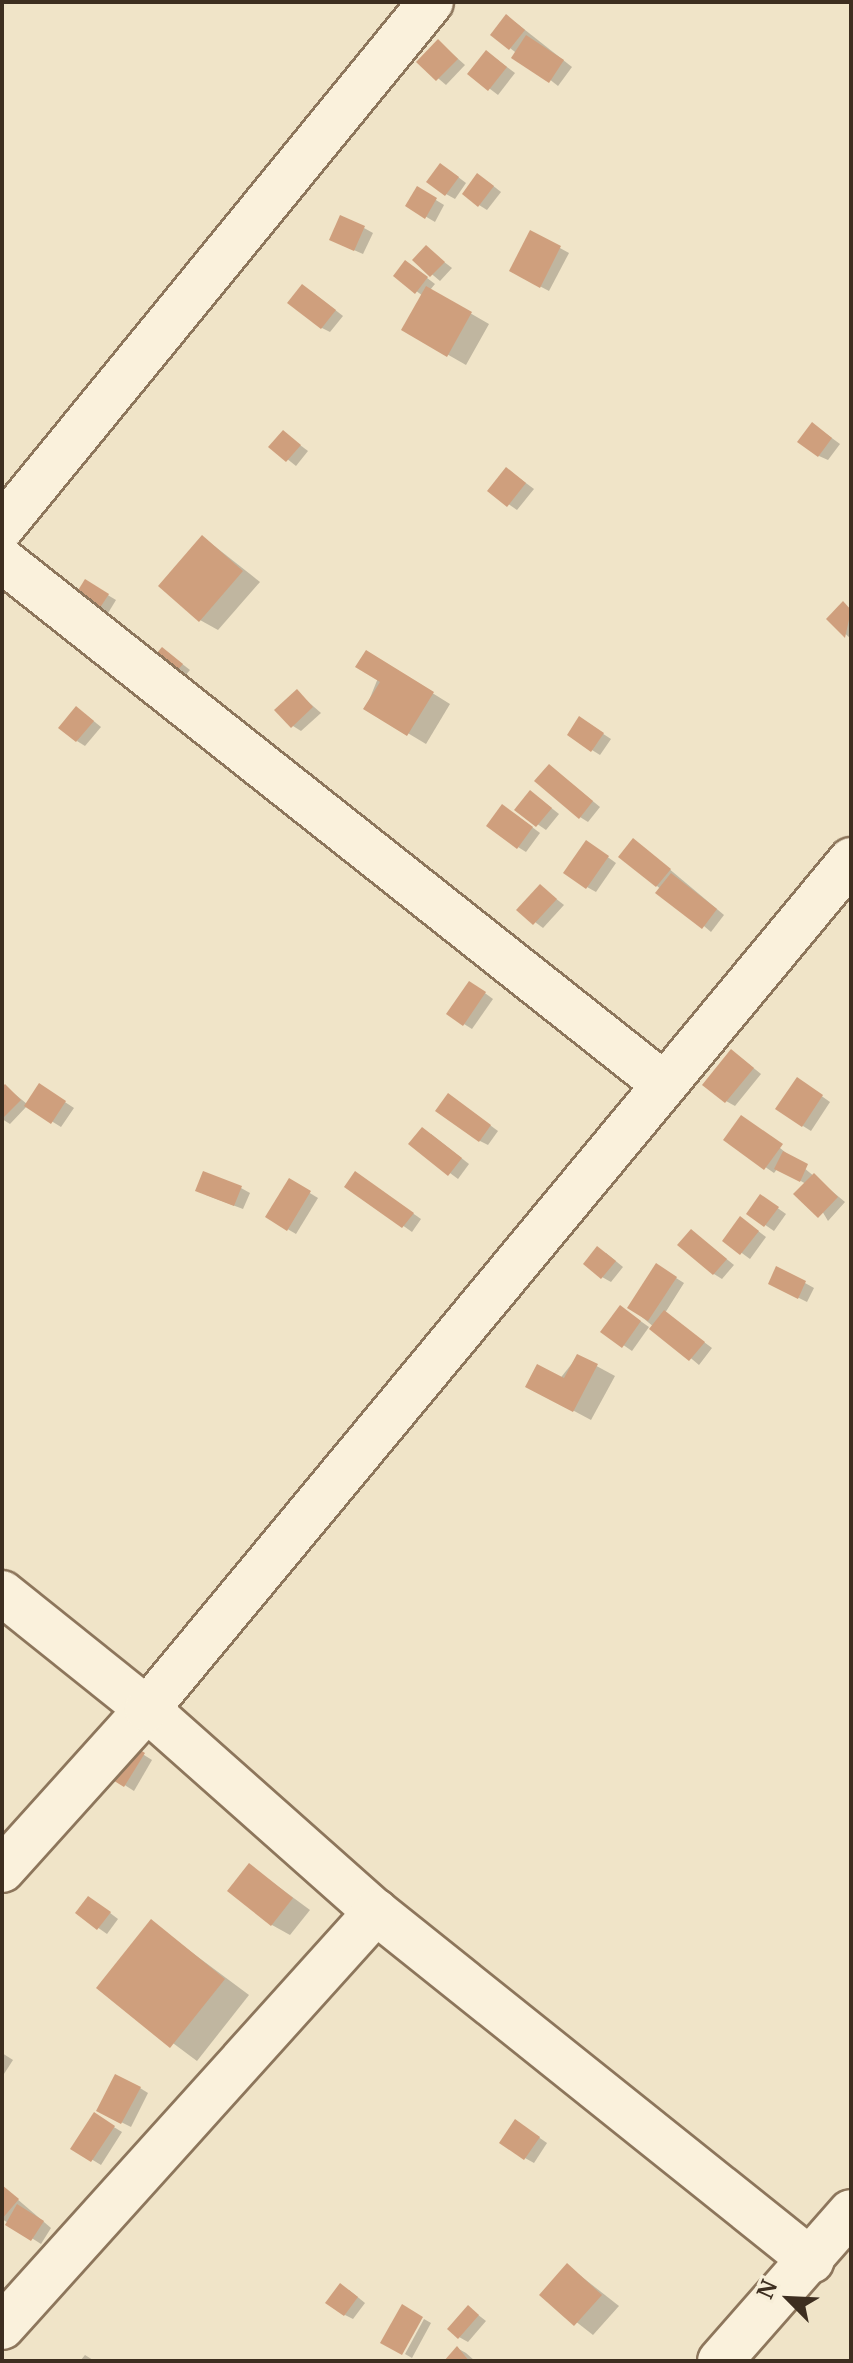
<!DOCTYPE html>
<style>
body{margin:0}
#map{position:relative;width:853px;height:2363px;overflow:hidden;background:#f0e4c8;font-family:Merriweather,serif}
div>[style]{position:absolute}
.shadow>*{inset:0;background:#0003}
.building>*{inset:0;background:#cf9f7d}
.roads{filter:drop-shadow(2px 0 #8d765c) drop-shadow(-2px 0 #8d765c) drop-shadow(0 2px #8d765c) drop-shadow(0 -2px #8d765c)}
.minor>*{height:44px;margin:-22px;padding:0 22px;transform-origin:22px;border-radius:22px;background:#faf1dc}
span{translate:-50% -50%;white-space:nowrap;text-align:center;line-height:1.15;-webkit-text-stroke:8px #f7eed8;paint-order:stroke}
.frame{position:absolute;inset:0;border:4px solid #3d2e20;pointer-events:none}
.north{position:absolute;left:749px;top:2259px;width:80px;height:80px;-webkit-text-stroke:6px #f7eed8;paint-order:stroke;rotate:294deg;font-size:22px;font-weight:700;line-height:32px;text-align:center;color:#3d2e20}
.north::after{content:'';display:block;margin:auto;width:28px;height:36px;background:#3d2e20;clip-path:polygon(50% 0,100% 100%,50% 72%,0 100%)}
</style>
<div id="map">
<div class="shadow">
<i style="clip-path:polygon(515px 22px,572px 67px,558px 86px,510px 48px)"></i>
<i style="clip-path:polygon(438px 41px,465px 65px,446px 85px,419px 62px)"></i>
<i style="clip-path:polygon(495px 58px,515px 73px,498px 95px,469px 73px)"></i>
<i style="clip-path:polygon(449px 170px,466px 183px,455px 199px,446px 194px)"></i>
<i style="clip-path:polygon(487px 181px,501px 192px,487px 210px,479px 205px)"></i>
<i style="clip-path:polygon(418px 189px,444px 205px,435px 222px,408px 206px)"></i>
<i style="clip-path:polygon(364px 228px,373px 233px,363px 254px,340px 244px)"></i>
<i style="clip-path:polygon(531px 232px,569px 253px,549px 291px,511px 271px)"></i>
<i style="clip-path:polygon(426px 248px,452px 268px,440px 281px,415px 260px)"></i>
<i style="clip-path:polygon(414px 268px,435px 284px,430px 290px,489px 324px,466px 365px,403px 329px,423px 296px,396px 276px)"></i>
<i style="clip-path:polygon(311px 291px,343px 316px,330px 332px,322px 328px)"></i>
<i style="clip-path:polygon(821px 430px,840px 444px,828px 460px,819px 456px)"></i>
<i style="clip-path:polygon(284px 433px,308px 451px,296px 466px,271px 446px)"></i>
<i style="clip-path:polygon(507px 469px,534px 489px,517px 510px,490px 491px)"></i>
<i style="clip-path:polygon(203px 537px,260px 582px,218px 630px,200px 620px)"></i>
<i style="clip-path:polygon(86px 582px,116px 600px,102px 623px)"></i>
<i style="clip-path:polygon(843px 604px,851px 609px,851px 639px,829px 619px)"></i>
<i style="clip-path:polygon(163px 649px,190px 670px,173px 690px)"></i>
<i style="clip-path:polygon(384px 663px,450px 704px,426px 744px,366px 708px)"></i>
<i style="clip-path:polygon(297px 692px,321px 713px,301px 731px,293px 726px)"></i>
<i style="clip-path:polygon(85px 714px,101px 727px,85px 746px,77px 741px)"></i>
<i style="clip-path:polygon(588px 724px,611px 739px,600px 755px,592px 750px)"></i>
<i style="clip-path:polygon(550px 766px,600px 807px,588px 822px,580px 817px)"></i>
<i style="clip-path:polygon(539px 798px,559px 814px,546px 830px,517px 810px)"></i>
<i style="clip-path:polygon(512px 812px,540px 833px,526px 852px,518px 847px)"></i>
<i style="clip-path:polygon(642px 846px,724px 915px,711px 932px,657px 886px)"></i>
<i style="clip-path:polygon(595px 848px,616px 863px,596px 892px,587px 887px)"></i>
<i style="clip-path:polygon(540px 886px,564px 905px,543px 928px,519px 910px)"></i>
<i style="clip-path:polygon(478px 988px,493px 999px,472px 1029px,464px 1024px)"></i>
<i style="clip-path:polygon(740px 1057px,761px 1074px,735px 1106px,726px 1101px)"></i>
<i style="clip-path:polygon(806px 1085px,830px 1102px,811px 1131px,803px 1126px)"></i>
<i style="clip-path:polygon(5px 1086px,27px 1104px,48px 1091px,74px 1108px,61px 1127px,27px 1106px,10px 1124px,2px 1119px)"></i>
<i style="clip-path:polygon(457px 1101px,498px 1131px,488px 1145px,480px 1141px)"></i>
<i style="clip-path:polygon(750px 1123px,845px 1202px,828px 1221px,806px 1184px,778px 1168px,774px 1173px,726px 1140px)"></i>
<i style="clip-path:polygon(431px 1134px,469px 1164px,458px 1179px,411px 1144px)"></i>
<i style="clip-path:polygon(364px 1179px,421px 1219px,412px 1232px,347px 1186px)"></i>
<i style="clip-path:polygon(290px 1181px,318px 1198px,296px 1234px,267px 1217px)"></i>
<i style="clip-path:polygon(241px 1188px,250px 1193px,243px 1209px,206px 1195px)"></i>
<i style="clip-path:polygon(769px 1202px,786px 1214px,774px 1231px,748px 1213px)"></i>
<i style="clip-path:polygon(749px 1224px,766px 1237px,750px 1259px,724px 1240px)"></i>
<i style="clip-path:polygon(692px 1231px,734px 1265px,722px 1279px,714px 1274px)"></i>
<i style="clip-path:polygon(606px 1253px,623px 1267px,611px 1282px,602px 1277px)"></i>
<i style="clip-path:polygon(657px 1266px,684px 1283px,665px 1313px,712px 1348px,699px 1365px,630px 1307px)"></i>
<i style="clip-path:polygon(805px 1283px,814px 1288px,807px 1302px,779px 1288px)"></i>
<i style="clip-path:polygon(629px 1313px,649px 1327px,632px 1351px,603px 1331px)"></i>
<i style="clip-path:polygon(578px 1356px,615px 1376px,591px 1420px,546px 1396px)"></i>
<i style="clip-path:polygon(125px 1743px,152px 1760px,134px 1791px,106px 1773px)"></i>
<i style="clip-path:polygon(249px 1865px,310px 1910px,290px 1935px,272px 1925px)"></i>
<i style="clip-path:polygon(97px 1903px,118px 1919px,107px 1934px,77px 1913px)"></i>
<i style="clip-path:polygon(151px 1922px,249px 1995px,197px 2061px,99px 1988px)"></i>
<i style="clip-path:polygon(2px 2053px,13px 2060px,2px 2077px)"></i>
<i style="clip-path:polygon(140px 2088px,148px 2093px,131px 2127px,107px 2115px)"></i>
<i style="clip-path:polygon(94px 2115px,122px 2132px,101px 2165px,73px 2148px)"></i>
<i style="clip-path:polygon(524px 2127px,547px 2143px,534px 2163px,525px 2158px)"></i>
<i style="clip-path:polygon(2px 2186px,51px 2228px,41px 2244px,2px 2219px)"></i>
<i style="clip-path:polygon(568px 2266px,619px 2306px,593px 2335px,542px 2295px)"></i>
<i style="clip-path:polygon(349px 2290px,365px 2303px,353px 2319px,345px 2315px)"></i>
<i style="clip-path:polygon(468px 2307px,486px 2321px,468px 2342px,459px 2337px)"></i>
<i style="clip-path:polygon(424px 2319px,431px 2323px,412px 2358px,405px 2354px)"></i>
<i style="clip-path:polygon(457px 2348px,466px 2353px,475px 2361px,446px 2361px)"></i>
<i style="clip-path:polygon(85px 2355px,93px 2360px,95px 2361px,80px 2361px)"></i>
</div>
<div class="building">
<i style="clip-path:polygon(506px 14px,525px 30px,509px 50px,490px 35px)"></i>
<i style="clip-path:polygon(526px 35px,564px 60px,549px 83px,511px 58px)"></i>
<i style="clip-path:polygon(438px 39px,458px 59px,436px 81px,416px 62px)"></i>
<i style="clip-path:polygon(486px 50px,507px 67px,488px 91px,467px 74px)"></i>
<i style="clip-path:polygon(440px 163px,459px 177px,445px 196px,426px 182px)"></i>
<i style="clip-path:polygon(477px 173px,494px 186px,478px 207px,462px 194px)"></i>
<i style="clip-path:polygon(417px 186px,437px 198px,425px 219px,405px 206px)"></i>
<i style="clip-path:polygon(340px 215px,365px 226px,354px 251px,329px 240px)"></i>
<i style="clip-path:polygon(530px 230px,561px 246px,540px 288px,509px 271px)"></i>
<i style="clip-path:polygon(426px 245px,445px 262px,430px 277px,412px 260px)"></i>
<i style="clip-path:polygon(405px 260px,428px 277px,415px 294px,393px 276px)"></i>
<i style="clip-path:polygon(302px 284px,336px 310px,321px 329px,287px 303px)"></i>
<i style="clip-path:polygon(426px 286px,472px 312px,447px 357px,401px 330px)"></i>
<i style="clip-path:polygon(812px 422px,832px 438px,818px 457px,797px 442px)"></i>
<i style="clip-path:polygon(283px 430px,301px 445px,286px 462px,268px 447px)"></i>
<i style="clip-path:polygon(506px 467px,526px 483px,507px 507px,487px 491px)"></i>
<i style="clip-path:polygon(202px 535px,243px 571px,199px 622px,158px 586px)"></i>
<i style="clip-path:polygon(85px 579px,109px 594px,92px 620px,69px 605px)"></i>
<i style="clip-path:polygon(843px 601px,851px 610px,845px 638px,826px 619px)"></i>
<i style="clip-path:polygon(162px 647px,183px 664px,163px 687px,143px 669px)"></i>
<i style="clip-path:polygon(366px 650px,434px 692px,407px 736px,363px 709px,380px 682px,355px 667px)"></i>
<i style="clip-path:polygon(297px 689px,313px 707px,291px 728px,274px 710px)"></i>
<i style="clip-path:polygon(76px 706px,94px 721px,76px 742px,58px 728px)"></i>
<i style="clip-path:polygon(579px 716px,604px 733px,591px 752px,567px 735px)"></i>
<i style="clip-path:polygon(549px 764px,593px 801px,579px 819px,534px 781px)"></i>
<i style="clip-path:polygon(530px 790px,552px 808px,536px 827px,514px 810px)"></i>
<i style="clip-path:polygon(502px 804px,533px 827px,517px 849px,486px 826px)"></i>
<i style="clip-path:polygon(633px 838px,671px 869px,656px 887px,618px 857px)"></i>
<i style="clip-path:polygon(586px 840px,609px 856px,586px 889px,563px 873px)"></i>
<i style="clip-path:polygon(671px 873px,717px 909px,702px 929px,655px 893px)"></i>
<i style="clip-path:polygon(540px 884px,557px 899px,533px 925px,516px 910px)"></i>
<i style="clip-path:polygon(469px 981px,486px 992px,463px 1026px,446px 1014px)"></i>
<i style="clip-path:polygon(731px 1049px,754px 1068px,725px 1103px,702px 1085px)"></i>
<i style="clip-path:polygon(797px 1077px,823px 1095px,802px 1127px,775px 1109px)"></i>
<i style="clip-path:polygon(39px 1083px,66px 1101px,51px 1124px,24px 1106px)"></i>
<i style="clip-path:polygon(5px 1084px,21px 1100px,2px 1119px,2px 1087px)"></i>
<i style="clip-path:polygon(448px 1093px,491px 1125px,479px 1142px,435px 1111px)"></i>
<i style="clip-path:polygon(741px 1115px,783px 1144px,764px 1170px,723px 1140px)"></i>
<i style="clip-path:polygon(422px 1127px,462px 1158px,448px 1176px,408px 1144px)"></i>
<i style="clip-path:polygon(783px 1151px,808px 1164px,800px 1182px,774px 1169px)"></i>
<i style="clip-path:polygon(203px 1171px,242px 1186px,234px 1206px,195px 1191px)"></i>
<i style="clip-path:polygon(355px 1171px,414px 1213px,402px 1228px,344px 1187px)"></i>
<i style="clip-path:polygon(814px 1173px,838px 1197px,818px 1218px,793px 1194px)"></i>
<i style="clip-path:polygon(289px 1178px,311px 1191px,287px 1231px,265px 1217px)"></i>
<i style="clip-path:polygon(760px 1194px,779px 1207px,764px 1227px,746px 1214px)"></i>
<i style="clip-path:polygon(740px 1216px,759px 1231px,740px 1255px,722px 1241px)"></i>
<i style="clip-path:polygon(691px 1229px,727px 1259px,713px 1275px,677px 1245px)"></i>
<i style="clip-path:polygon(597px 1246px,616px 1261px,601px 1279px,583px 1264px)"></i>
<i style="clip-path:polygon(656px 1263px,677px 1277px,648px 1321px,627px 1308px)"></i>
<i style="clip-path:polygon(776px 1266px,806px 1281px,798px 1299px,768px 1284px)"></i>
<i style="clip-path:polygon(620px 1305px,641px 1321px,622px 1348px,600px 1332px)"></i>
<i style="clip-path:polygon(664px 1310px,705px 1342px,689px 1361px,649px 1329px)"></i>
<i style="clip-path:polygon(577px 1354px,598px 1364px,573px 1412px,525px 1387px,537px 1364px,564px 1378px)"></i>
<i style="clip-path:polygon(124px 1740px,145px 1753px,124px 1787px,103px 1774px)"></i>
<i style="clip-path:polygon(249px 1863px,293px 1898px,271px 1926px,227px 1891px)"></i>
<i style="clip-path:polygon(88px 1896px,111px 1912px,97px 1930px,75px 1913px)"></i>
<i style="clip-path:polygon(151px 1919px,225px 1979px,170px 2048px,96px 1988px)"></i>
<i style="clip-path:polygon(115px 2074px,141px 2087px,121px 2124px,96px 2111px)"></i>
<i style="clip-path:polygon(94px 2112px,115px 2126px,91px 2162px,70px 2149px)"></i>
<i style="clip-path:polygon(515px 2119px,540px 2137px,524px 2160px,499px 2143px)"></i>
<i style="clip-path:polygon(2px 2185px,19px 2199px,2px 2219px)"></i>
<i style="clip-path:polygon(17px 2204px,44px 2221px,31px 2241px,5px 2225px)"></i>
<i style="clip-path:polygon(567px 2263px,602px 2295px,574px 2326px,539px 2295px)"></i>
<i style="clip-path:polygon(340px 2283px,358px 2297px,344px 2316px,325px 2303px)"></i>
<i style="clip-path:polygon(402px 2304px,423px 2317px,402px 2355px,380px 2343px)"></i>
<i style="clip-path:polygon(468px 2305px,479px 2315px,458px 2339px,447px 2329px)"></i>
<i style="clip-path:polygon(457px 2346px,469px 2361px,444px 2361px)"></i>
</div>
<div class="roads">
<div class="minor">
<i style="left:2px;top:527px;width:678px;rotate:-50.75deg"></i>
<i style="left:2px;top:560px;width:841px;rotate:38.38deg"></i>
<i style="left:2px;top:1593px;width:186px;rotate:38.7deg"></i>
<i style="left:147px;top:1709px;width:306px;rotate:41.6deg"></i>
<i style="left:376px;top:1912px;width:558px;rotate:38.68deg"></i>
<i style="left:2px;top:1870px;width:217px;rotate:-48deg"></i>
<i style="left:147px;top:1709px;width:1103px;rotate:-50.33deg"></i>
<i style="left:2px;top:2327px;width:559px;rotate:-47.97deg"></i>
<i style="left:720px;top:2361px;width:198px;rotate:-48.7deg"></i>
</div>
</div>
<div class="frame"></div>
<div class="north">N</div>
</div>
